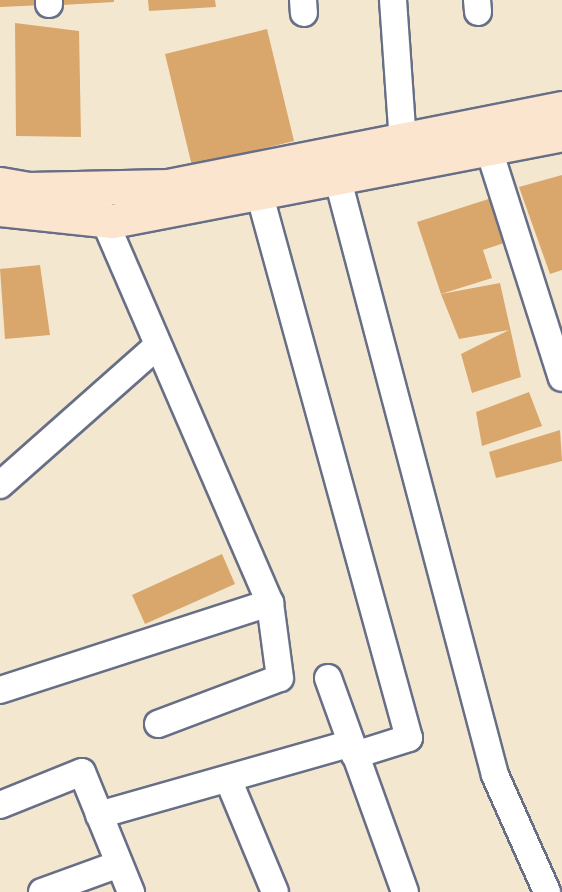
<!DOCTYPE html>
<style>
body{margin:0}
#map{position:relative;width:562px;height:892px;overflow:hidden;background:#f4e7d0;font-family:"IM FELL French Canon",serif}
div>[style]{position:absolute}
.building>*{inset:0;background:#d9a76c}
.roads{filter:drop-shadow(2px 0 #676f86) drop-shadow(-2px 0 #676f86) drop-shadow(0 2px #676f86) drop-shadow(0 -2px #676f86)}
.street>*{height:26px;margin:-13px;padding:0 13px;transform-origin:13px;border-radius:13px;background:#fff}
.secondary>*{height:33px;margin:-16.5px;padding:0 16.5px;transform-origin:16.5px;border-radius:16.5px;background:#fbe5cf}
span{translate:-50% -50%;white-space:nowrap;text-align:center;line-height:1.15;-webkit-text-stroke:6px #fbf7ec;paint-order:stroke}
</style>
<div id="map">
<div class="building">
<i style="clip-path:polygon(0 0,44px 0,44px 5px,0 7px)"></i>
<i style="clip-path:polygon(62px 0,114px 0,114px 2px,62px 5px)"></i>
<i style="clip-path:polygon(148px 0,215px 0,216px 7px,149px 11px)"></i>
<i style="clip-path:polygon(15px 23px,79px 31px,81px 137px,16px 136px)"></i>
<i style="clip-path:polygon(267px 29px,294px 141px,192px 166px,165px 54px)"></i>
<i style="clip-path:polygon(562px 175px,562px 270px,550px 274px,519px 187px)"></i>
<i style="clip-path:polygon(501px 195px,516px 239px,483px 250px,492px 278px,441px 294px,417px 222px)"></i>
<i style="clip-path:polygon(40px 265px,50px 335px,5px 339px,0 269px)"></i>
<i style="clip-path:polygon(500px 283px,521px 377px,472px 393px,461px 354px,509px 330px,459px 339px,441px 294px)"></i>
<i style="clip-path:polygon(529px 392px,542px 426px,482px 446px,476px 412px)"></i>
<i style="clip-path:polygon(560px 430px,562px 461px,496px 478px,489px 452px)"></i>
<i style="clip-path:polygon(222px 554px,235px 584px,145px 624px,132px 595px)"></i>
</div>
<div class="roads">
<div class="street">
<i style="left:49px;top:0;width:4px;rotate:90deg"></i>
<i style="left:303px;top:0;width:13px;rotate:86deg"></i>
<i style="left:393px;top:0;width:142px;rotate:86deg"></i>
<i style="left:477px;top:0;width:12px;rotate:85deg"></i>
<i style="left:483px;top:131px;width:259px;rotate:72.3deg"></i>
<i style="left:338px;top:180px;width:615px;rotate:75.22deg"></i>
<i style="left:495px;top:775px;width:128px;rotate:66deg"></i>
<i style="left:260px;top:196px;width:562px;rotate:74.63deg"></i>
<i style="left:409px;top:738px;width:57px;rotate:162.5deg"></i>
<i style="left:0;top:485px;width:210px;rotate:-41.5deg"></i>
<i style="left:328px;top:678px;width:227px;rotate:70.2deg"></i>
<i style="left:0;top:690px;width:284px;rotate:-17.9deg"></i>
<i style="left:270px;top:603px;width:434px;rotate:-113.4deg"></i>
<i style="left:158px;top:724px;width:130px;rotate:-20.7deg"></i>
<i style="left:280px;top:678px;width:76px;rotate:-97.6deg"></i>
<i style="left:228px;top:779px;width:122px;rotate:67.4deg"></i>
<i style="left:0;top:805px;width:88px;rotate:-21.9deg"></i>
<i style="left:82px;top:772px;width:130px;rotate:67.8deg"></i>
<i style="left:99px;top:815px;width:262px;rotate:-15.9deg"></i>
<i style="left:42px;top:892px;width:82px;rotate:-20deg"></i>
</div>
<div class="secondary">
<i style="left:0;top:184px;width:29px;rotate:10deg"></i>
<i style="left:29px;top:189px;width:139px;rotate:-1.2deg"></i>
<i style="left:168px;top:186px;width:402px;rotate:-11.2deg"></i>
<i style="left:0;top:209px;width:113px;rotate:6.1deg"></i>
<i style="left:112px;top:221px;width:458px;rotate:-10.9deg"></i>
</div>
</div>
</div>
